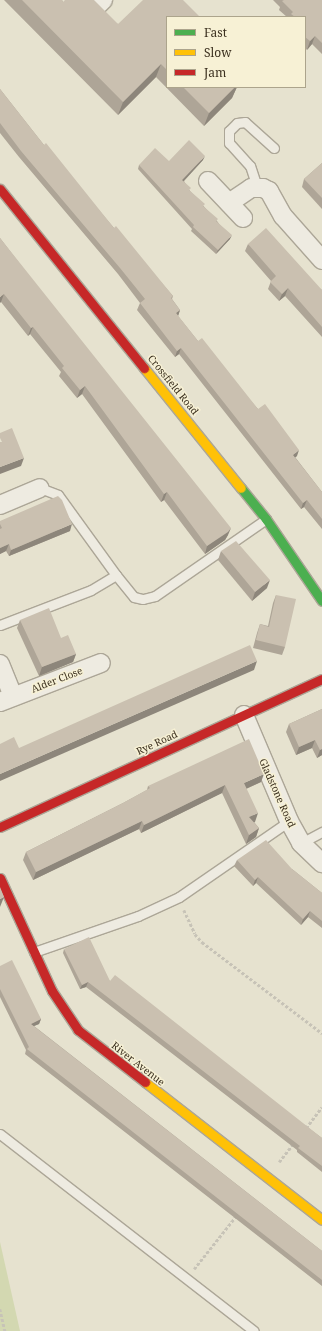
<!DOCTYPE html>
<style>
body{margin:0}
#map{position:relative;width:322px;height:1331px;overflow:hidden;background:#e6e2cf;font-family:"Noto Serif",serif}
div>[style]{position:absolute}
.green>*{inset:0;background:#d3d8b1}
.path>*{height:2.5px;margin-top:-1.25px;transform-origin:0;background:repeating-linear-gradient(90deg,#c7c3b7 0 3px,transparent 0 5px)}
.roads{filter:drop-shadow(1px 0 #aca697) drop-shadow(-1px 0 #aca697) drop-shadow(0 1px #aca697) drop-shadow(0 -1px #aca697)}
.lane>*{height:9px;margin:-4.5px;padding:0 4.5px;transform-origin:4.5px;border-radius:4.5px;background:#eeebe1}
.street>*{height:18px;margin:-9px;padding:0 9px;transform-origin:9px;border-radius:9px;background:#eeebe1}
.fast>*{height:9px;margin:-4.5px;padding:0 4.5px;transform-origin:4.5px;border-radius:4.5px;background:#4caf50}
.slow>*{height:9px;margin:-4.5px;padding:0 4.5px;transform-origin:4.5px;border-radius:4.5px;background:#ffc107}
.jam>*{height:9px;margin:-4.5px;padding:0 4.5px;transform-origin:4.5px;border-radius:4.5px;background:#c62828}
.wall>*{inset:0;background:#aea597}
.shaded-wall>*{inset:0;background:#8d867b}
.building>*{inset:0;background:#cac0b0}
span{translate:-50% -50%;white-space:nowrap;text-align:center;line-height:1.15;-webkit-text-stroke:3px #f7f1d5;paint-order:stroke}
.street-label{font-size:10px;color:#3b301f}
.legend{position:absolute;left:166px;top:16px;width:140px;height:72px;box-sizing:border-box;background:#f7f1d5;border:1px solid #aca48c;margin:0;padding:5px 7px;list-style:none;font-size:12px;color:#3b301f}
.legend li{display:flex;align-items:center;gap:8px;height:20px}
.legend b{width:20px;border:1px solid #aca48c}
</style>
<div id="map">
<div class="green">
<i style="clip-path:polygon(0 1242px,20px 1331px,0 1331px)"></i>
</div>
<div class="path">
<i style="left:184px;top:910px;width:26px;rotate:65deg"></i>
<i style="left:195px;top:934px;width:11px;rotate:49deg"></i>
<i style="left:202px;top:942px;width:151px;rotate:37.2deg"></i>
<i style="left:306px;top:1128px;width:26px;rotate:-53deg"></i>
<i style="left:279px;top:1162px;width:23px;rotate:-52deg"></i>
<i style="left:194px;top:1269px;width:69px;rotate:-51.5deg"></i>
<i style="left:0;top:1309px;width:23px;rotate:77deg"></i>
</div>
<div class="roads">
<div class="lane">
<i style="left:257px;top:187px;width:22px;rotate:-108deg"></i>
<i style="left:250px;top:166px;width:31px;rotate:-132deg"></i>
<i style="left:229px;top:143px;width:12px;rotate:-90deg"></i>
<i style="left:229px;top:131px;width:11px;rotate:-45deg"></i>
<i style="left:237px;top:123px;width:8px;rotate:-7deg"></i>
<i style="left:245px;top:122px;width:39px;rotate:42deg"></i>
<i style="left:40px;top:488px;width:19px;rotate:21deg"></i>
<i style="left:58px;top:495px;width:99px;rotate:54.1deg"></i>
<i style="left:116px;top:575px;width:28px;rotate:51deg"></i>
<i style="left:134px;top:597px;width:9px;rotate:13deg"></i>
<i style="left:143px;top:599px;width:12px;rotate:-14deg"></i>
<i style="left:155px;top:596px;width:135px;rotate:-34.7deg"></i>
<i style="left:0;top:625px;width:97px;rotate:-21deg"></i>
<i style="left:91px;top:590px;width:29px;rotate:-31deg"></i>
<i style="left:301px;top:843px;width:24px;rotate:-28deg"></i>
<i style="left:34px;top:952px;width:110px;rotate:-19.1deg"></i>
<i style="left:138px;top:916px;width:45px;rotate:-24.9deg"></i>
<i style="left:179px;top:897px;width:134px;rotate:-34.6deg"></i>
<i style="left:0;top:1134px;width:321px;rotate:37.8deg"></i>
</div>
<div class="street">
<i style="left:96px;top:7px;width:10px;rotate:-45deg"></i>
<i style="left:208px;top:181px;width:51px;rotate:46.6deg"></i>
<i style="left:229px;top:203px;width:27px;rotate:-34deg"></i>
<i style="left:251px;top:188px;width:12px"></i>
<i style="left:263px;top:188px;width:7px;rotate:27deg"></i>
<i style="left:269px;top:191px;width:29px;rotate:61deg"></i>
<i style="left:283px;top:216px;width:59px;rotate:48.4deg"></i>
<i style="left:0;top:505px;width:43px;rotate:-23deg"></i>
<i style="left:0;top:664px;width:35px;rotate:68deg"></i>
<i style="left:0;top:702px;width:108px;rotate:-21.1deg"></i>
<i style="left:244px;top:715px;width:115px;rotate:67deg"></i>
<i style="left:289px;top:821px;width:25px;rotate:61deg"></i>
<i style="left:301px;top:843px;width:29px;rotate:44deg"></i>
</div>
<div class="fast">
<i style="left:241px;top:488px;width:40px;rotate:51deg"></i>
<i style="left:266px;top:519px;width:99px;rotate:55.7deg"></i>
</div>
<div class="slow">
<i style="left:144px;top:368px;width:154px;rotate:51.1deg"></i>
<i style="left:145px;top:1082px;width:224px;rotate:37.9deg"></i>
</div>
<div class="jam">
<i style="left:0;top:189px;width:230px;rotate:51.2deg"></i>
<i style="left:0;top:827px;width:354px;rotate:-24.7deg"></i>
<i style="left:0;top:878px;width:124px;rotate:65.3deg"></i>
<i style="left:52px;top:991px;width:47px;rotate:56.3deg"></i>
<i style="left:78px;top:1030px;width:85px;rotate:37.8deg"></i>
</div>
</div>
<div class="wall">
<i style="clip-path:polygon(4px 0,62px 0,63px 2px,118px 24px,167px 17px,167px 87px,237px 87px,232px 98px,204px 126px,156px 77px,118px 115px)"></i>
<i style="clip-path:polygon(273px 0,322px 0,322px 54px,312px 44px,307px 50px,305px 48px,305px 17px,287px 17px,279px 10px,280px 7px)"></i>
<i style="clip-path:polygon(0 89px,44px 145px,114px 228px,173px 296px,172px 299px,180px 310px,178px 316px,198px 341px,258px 409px,297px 456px,295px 457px,322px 492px,322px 529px,304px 507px,301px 509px,179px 354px,175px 357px,137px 310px,140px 303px,118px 274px,19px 157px,0 133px)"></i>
<i style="clip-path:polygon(203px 160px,184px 181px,190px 191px,217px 221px,230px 239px,216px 254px,191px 231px,192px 229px,138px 169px,139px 165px,169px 161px)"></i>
<i style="clip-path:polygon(322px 163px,322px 209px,302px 187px,304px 179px)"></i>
<i style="clip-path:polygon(0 238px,228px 535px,225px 540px,205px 554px,164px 500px,161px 502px,82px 394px,77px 398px,59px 376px,61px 372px,30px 334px,28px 336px,1px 302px)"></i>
<i style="clip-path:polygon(248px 244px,322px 290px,322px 337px,285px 296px,279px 301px,268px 289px,271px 281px,245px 251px)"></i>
<i style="clip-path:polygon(0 521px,70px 531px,9px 556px,6px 551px,0 554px)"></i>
<i style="clip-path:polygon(221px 551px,267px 588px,252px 601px,218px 560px)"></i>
<i style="clip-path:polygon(276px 595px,285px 647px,282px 655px,253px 648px,257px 633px,260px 624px,268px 626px,273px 603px)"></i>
<i style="clip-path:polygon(20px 620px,76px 654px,73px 662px,39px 676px,17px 628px)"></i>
<i style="clip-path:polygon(322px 709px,322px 755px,317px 758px,312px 748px,296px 755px,286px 732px,289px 724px)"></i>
<i style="clip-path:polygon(261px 782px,246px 789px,255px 822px,254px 822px,259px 828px,256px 837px,246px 844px,222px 793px,141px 833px,139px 829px,33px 880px,23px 860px,26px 852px,123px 803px,147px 790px,148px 786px)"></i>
<i style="clip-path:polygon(237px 860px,292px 869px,322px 893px,322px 928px,308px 917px,301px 925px,256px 883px,253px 886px,234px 866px)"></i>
<i style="clip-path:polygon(64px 949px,110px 981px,322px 1138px,322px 1172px,297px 1152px,297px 1150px,86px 987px,80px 989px,63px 953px)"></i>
<i style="clip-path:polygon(0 966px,41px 1019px,39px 1024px,34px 1026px,322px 1251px,322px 1286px,25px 1054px,26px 1050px,0 997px)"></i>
</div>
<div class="shaded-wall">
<i style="clip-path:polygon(315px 36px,312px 44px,307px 50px,310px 41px)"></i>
<i style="clip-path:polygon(161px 64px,156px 77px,118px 115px,123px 102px)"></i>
<i style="clip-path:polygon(235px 87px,237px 87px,232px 98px,204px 126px,209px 113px)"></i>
<i style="clip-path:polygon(205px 156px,203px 160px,181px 184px,182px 180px)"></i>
<i style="clip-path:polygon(232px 235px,230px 239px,216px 254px,218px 250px)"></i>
<i style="clip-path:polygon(288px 288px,285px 296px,279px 301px,282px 294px)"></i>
<i style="clip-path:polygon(4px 294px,1px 302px,0 303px,0 297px)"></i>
<i style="clip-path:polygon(180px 310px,178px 316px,176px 313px)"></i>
<i style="clip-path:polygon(33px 327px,30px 334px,28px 336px,31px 328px)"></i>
<i style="clip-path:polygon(181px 348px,179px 354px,175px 357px,177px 351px)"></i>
<i style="clip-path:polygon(85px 386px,82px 394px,77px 398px,80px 390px)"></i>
<i style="clip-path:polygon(299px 450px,297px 456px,291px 461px,293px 455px)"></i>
<i style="clip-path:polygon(24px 458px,21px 466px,0 474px,0 467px)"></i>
<i style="clip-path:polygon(167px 492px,164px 500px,161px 502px,164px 494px)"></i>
<i style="clip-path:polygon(307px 500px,304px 507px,301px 509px,303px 503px)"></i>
<i style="clip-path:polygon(72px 524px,70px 531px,9px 556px,11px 550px)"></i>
<i style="clip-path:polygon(231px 528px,228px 535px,225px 540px,205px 554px,207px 546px)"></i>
<i style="clip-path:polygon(9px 544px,6px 551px,0 554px,0 548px)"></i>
<i style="clip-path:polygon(270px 580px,267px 588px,252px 601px,255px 592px)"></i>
<i style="clip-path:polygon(76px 654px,73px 662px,39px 676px,42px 667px)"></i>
<i style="clip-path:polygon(257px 661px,254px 670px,0 781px,0 774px)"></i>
<i style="clip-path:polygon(315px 740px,312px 748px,296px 755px,299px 747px)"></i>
<i style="clip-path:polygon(322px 749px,322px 755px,317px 758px,320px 750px)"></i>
<i style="clip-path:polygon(264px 774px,261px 782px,241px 791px,244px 783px)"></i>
<i style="clip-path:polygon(225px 785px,222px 793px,141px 833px,144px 825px)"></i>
<i style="clip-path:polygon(258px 813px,255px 822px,246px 826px,249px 817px)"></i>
<i style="clip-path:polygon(142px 821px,139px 829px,33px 880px,36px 872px)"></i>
<i style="clip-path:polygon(259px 828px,256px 837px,246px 844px,249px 835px)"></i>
<i style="clip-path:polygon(258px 877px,256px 883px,253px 886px,255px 880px)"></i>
<i style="clip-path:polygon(4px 897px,0 907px,0 899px)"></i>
<i style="clip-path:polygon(310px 911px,308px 917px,301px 925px,303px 919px)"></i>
<i style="clip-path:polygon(88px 982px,86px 987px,80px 989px,82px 985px)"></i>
<i style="clip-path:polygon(41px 1019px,39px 1024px,29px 1028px,31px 1024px)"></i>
</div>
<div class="building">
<i style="clip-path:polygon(22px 0,62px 0,63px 2px,65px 0,94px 0,118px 24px,143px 0,183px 0,200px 17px,167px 17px,167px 70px,161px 64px,123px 102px)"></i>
<i style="clip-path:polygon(284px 0,322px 0,322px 43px,315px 36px,310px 41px,305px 37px,305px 17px,295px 17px,291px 14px,293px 12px,282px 1px)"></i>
<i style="clip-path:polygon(183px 87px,235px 87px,209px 113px)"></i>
<i style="clip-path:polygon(0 89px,44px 145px,46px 143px,114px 228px,116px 226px,173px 296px,171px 298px,180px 310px,176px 313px,198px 341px,202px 338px,258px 409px,265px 404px,299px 450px,293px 455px,322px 492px,322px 519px,307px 500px,303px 503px,181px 348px,177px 351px,140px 303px,145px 299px,120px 268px,21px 151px,0 123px)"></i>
<i style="clip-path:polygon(189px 140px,205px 156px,182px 180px,191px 188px,189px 190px,205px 204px,203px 206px,218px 219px,216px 221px,232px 235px,218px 250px,193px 227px,194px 225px,139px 165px,155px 148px,169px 161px)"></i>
<i style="clip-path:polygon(322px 163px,322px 198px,304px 179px)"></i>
<i style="clip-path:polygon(266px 228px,322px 290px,322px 327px,288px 288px,282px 294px,270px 282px,276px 276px,248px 244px)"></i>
<i style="clip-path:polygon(0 238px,231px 528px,228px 532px,207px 546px,167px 492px,164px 494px,85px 386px,80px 390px,62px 368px,64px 366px,33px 327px,31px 328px,4px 294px,0 297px)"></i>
<i style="clip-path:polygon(12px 428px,24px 458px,0 467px,0 442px,2px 442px,0 438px,0 433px)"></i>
<i style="clip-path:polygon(58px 496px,62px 500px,72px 524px,11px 550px,9px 544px,0 548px,0 529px,2px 528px,0 524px,0 521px)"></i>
<i style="clip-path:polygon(236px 541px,270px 580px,255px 592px,221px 551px)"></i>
<i style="clip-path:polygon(276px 595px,296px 599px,285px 647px,256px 640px,260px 624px,269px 627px)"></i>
<i style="clip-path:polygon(49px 608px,61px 638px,68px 635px,76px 654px,42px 667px,20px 620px)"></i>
<i style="clip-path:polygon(250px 645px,257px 661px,0 774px,0 744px,14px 737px,19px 748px)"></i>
<i style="clip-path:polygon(322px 709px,322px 749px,320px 750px,315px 740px,299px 747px,289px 724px)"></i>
<i style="clip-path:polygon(249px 739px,264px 774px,244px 783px,258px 813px,249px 817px,259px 828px,249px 835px,225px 785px,144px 825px,142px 821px,36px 872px,26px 852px,123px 803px,150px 788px,148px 786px)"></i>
<i style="clip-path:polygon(266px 840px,292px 869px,322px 893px,322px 921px,310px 911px,303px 919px,258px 877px,255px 880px,237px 860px)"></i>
<i style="clip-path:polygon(0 887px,4px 897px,0 899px)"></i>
<i style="clip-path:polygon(89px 937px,110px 981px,115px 975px,322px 1138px,322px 1166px,298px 1148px,300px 1146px,88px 982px,82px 985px,64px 949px)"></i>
<i style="clip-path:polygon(12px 960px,41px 1019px,31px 1024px,322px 1251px,322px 1280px,27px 1049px,29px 1047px,0 989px,0 966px)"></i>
</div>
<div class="street-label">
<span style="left:173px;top:385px;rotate:51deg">Crossfield Road</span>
<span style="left:57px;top:680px;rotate:-21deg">Alder Close</span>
<span style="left:157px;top:743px;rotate:-25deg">Rye Road</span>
<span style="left:277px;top:793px;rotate:66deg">Gladstone Road</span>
<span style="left:138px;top:1064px;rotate:38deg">River Avenue</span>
</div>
<ul class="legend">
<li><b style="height:5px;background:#4caf50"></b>Fast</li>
<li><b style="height:5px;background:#ffc107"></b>Slow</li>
<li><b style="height:5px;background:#c62828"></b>Jam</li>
</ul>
</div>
